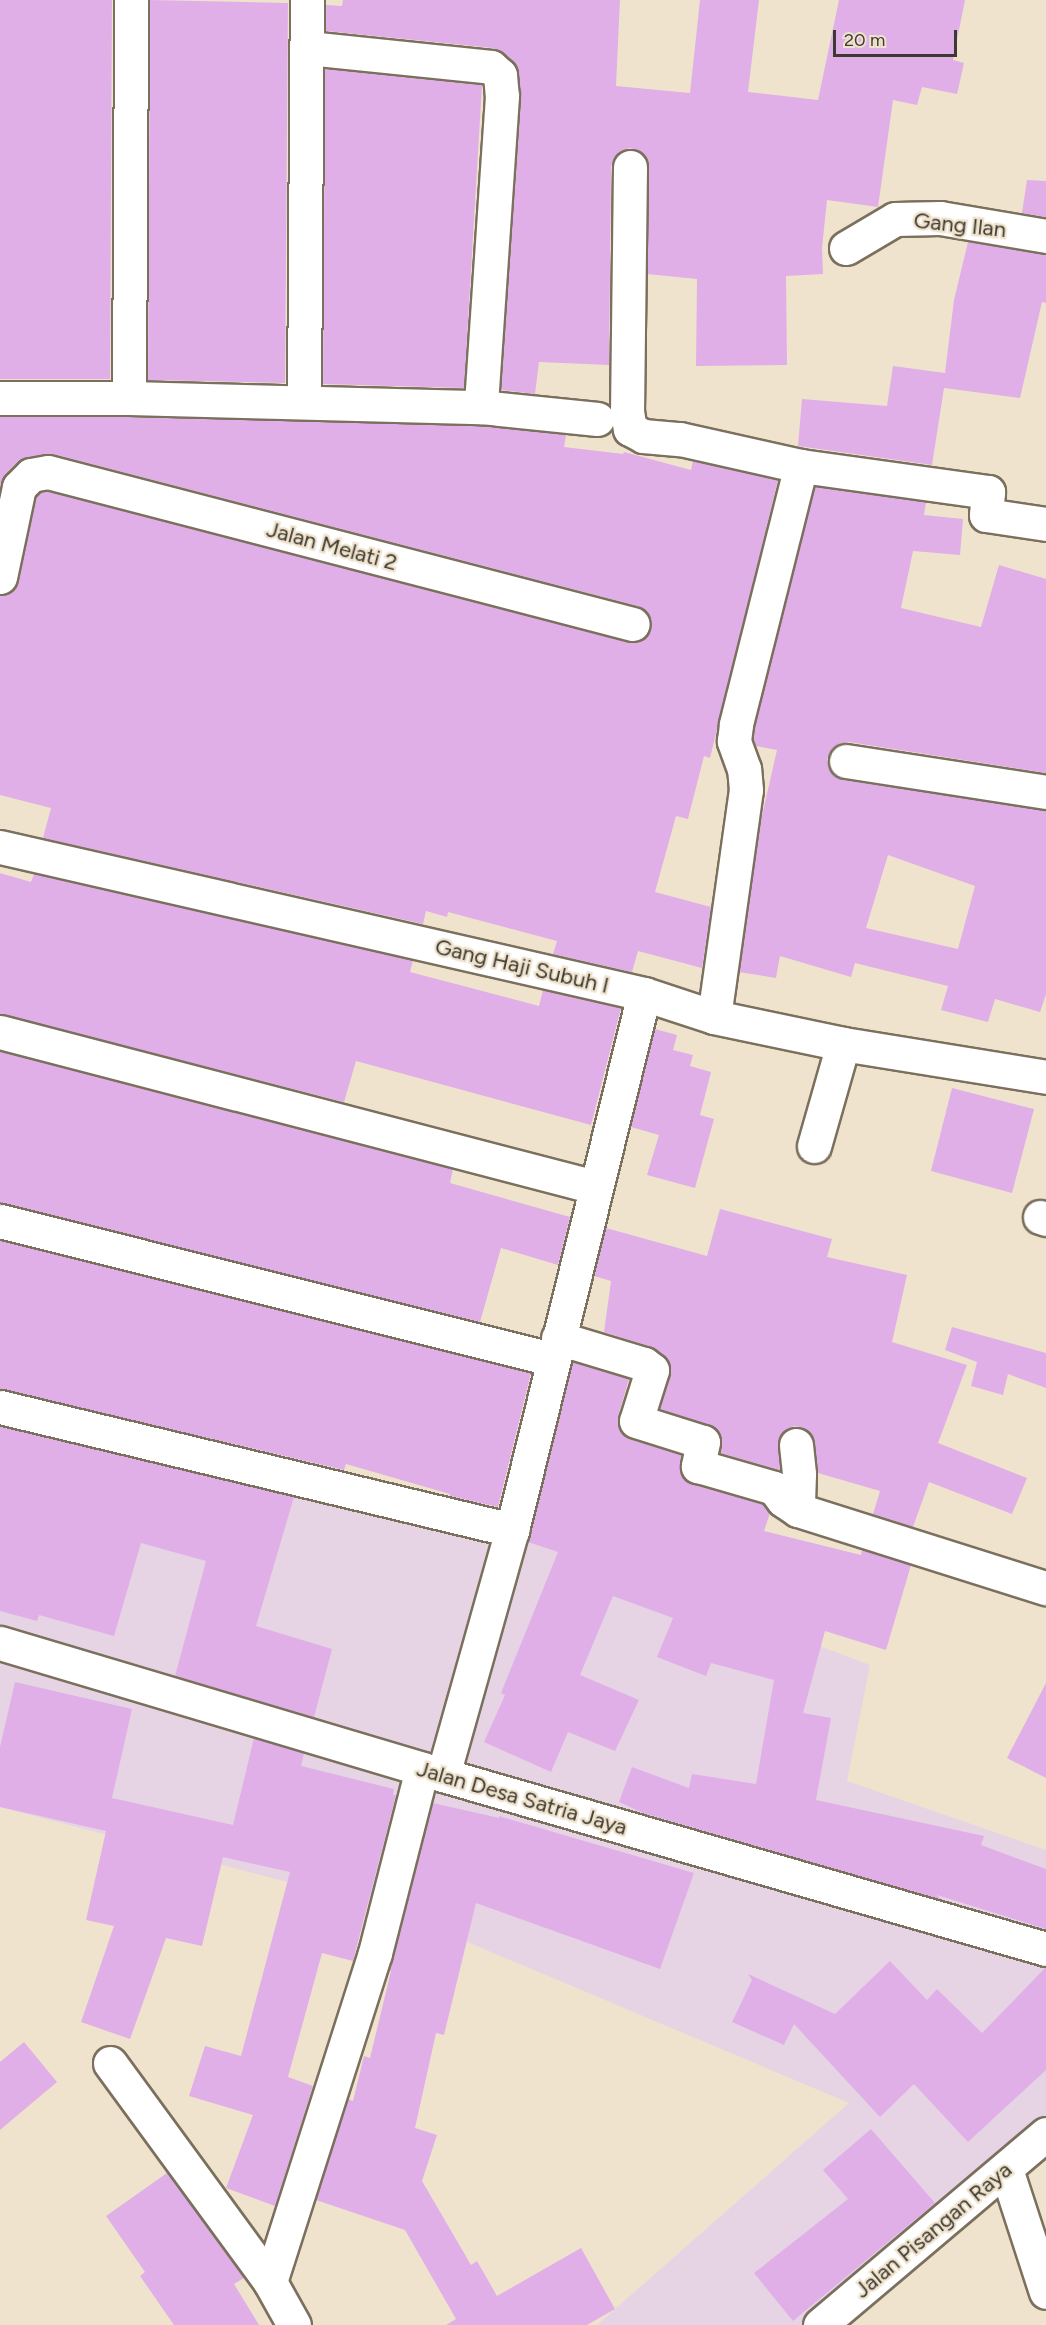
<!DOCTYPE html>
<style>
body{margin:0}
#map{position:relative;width:1046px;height:2325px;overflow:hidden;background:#efe3cd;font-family:Figtree,sans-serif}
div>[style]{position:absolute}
.commercial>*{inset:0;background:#e6d4e4}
.building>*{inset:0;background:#e0afe8}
.roads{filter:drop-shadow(2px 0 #7b705d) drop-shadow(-2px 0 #7b705d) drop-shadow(0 2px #7b705d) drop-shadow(0 -2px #7b705d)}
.minor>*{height:33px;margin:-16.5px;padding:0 16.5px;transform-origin:16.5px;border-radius:16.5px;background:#fff}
span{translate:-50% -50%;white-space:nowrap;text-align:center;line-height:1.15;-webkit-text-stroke:4.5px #efe3cd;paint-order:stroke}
.street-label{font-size:22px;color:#3f3a31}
.scale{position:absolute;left:833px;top:30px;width:124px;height:27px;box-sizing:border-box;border:3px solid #3f3a31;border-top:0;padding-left:8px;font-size:18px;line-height:21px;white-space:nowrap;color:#3f3a31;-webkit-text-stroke:4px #efe3cd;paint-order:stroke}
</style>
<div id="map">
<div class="commercial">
<i style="clip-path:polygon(0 1407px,512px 1530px,870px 1665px,847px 1781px,1046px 1850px,1046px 2134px,820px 2325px,597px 2325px,849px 2103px,387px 1908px,0 1807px)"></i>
</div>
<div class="building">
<i style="clip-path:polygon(0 0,112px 0,110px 379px,0 379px)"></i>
<i style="clip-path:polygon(150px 0,288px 3px,285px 383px,148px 380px)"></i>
<i style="clip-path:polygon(343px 0,620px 0,616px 86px,690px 93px,700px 0,759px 0,748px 92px,818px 100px,839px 0,965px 0,953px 60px,964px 63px,957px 94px,922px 87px,917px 105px,893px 100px,878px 207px,827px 200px,822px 248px,823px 274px,786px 276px,787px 365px,696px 366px,697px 279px,647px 274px,649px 167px,646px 157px,639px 151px,630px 148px,620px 151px,614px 158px,611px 167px,609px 365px,539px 362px,535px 394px,501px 390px,521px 97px,518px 72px,512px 61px,493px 48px,326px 31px,326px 5px,342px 6px)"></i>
<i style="clip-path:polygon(325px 69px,482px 85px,464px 388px,323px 384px)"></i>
<i style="clip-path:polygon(1027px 180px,1046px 181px,1046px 217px,1022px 213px)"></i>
<i style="clip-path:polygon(968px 242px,1046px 254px,1046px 303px,1042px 302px,1020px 398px,944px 388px,932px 465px,798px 446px,802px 399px,887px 406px,893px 366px,945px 373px,954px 300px)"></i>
<i style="clip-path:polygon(0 417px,129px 417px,480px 426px,566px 435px,564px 447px,623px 454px,624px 452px,691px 470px,693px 461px,778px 480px,710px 758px,704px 756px,688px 819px,676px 816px,655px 892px,711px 907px,702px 968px,638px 951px,632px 972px,553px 954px,557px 941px,448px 912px,447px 917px,426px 911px,423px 924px,43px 838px,51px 808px,0 795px,0 595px,14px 590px,18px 581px,36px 496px,40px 492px,47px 491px,628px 642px,637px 642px,646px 638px,651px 629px,651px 620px,647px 611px,638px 606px,53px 454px,28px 457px,18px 461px,5px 474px,0 486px)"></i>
<i style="clip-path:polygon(evenodd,815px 487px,926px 502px,924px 515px,963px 519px,960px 555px,913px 551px,901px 608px,981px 627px,999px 565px,1046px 579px,1046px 773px,849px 742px,840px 743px,832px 749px,827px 759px,828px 767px,834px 775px,843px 780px,1046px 810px,1046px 994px,1040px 1012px,995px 999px,988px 1022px,941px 1010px,948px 986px,855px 963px,851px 977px,780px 956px,776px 978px,739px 972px,759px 829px,777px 750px,756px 746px,753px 739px,754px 727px,815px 487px,888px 855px,975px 886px,958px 949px,866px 928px,888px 855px)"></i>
<i style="clip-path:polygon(0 873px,31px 882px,34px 874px,413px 960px,410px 972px,539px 1006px,543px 990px,621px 1008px,591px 1125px,356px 1061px,344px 1102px,0 1014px)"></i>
<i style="clip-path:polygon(655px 1029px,677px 1035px,673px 1050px,693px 1055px,690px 1066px,711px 1072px,700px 1115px,714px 1119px,695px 1188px,647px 1175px,659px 1135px,631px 1127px)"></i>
<i style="clip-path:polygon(0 1051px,453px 1169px,450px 1183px,570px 1217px,558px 1265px,501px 1248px,480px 1322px,0 1203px)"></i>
<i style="clip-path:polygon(952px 1088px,1034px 1109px,1012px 1193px,931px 1171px)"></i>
<i style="clip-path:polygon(720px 1209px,832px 1239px,827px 1257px,907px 1275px,892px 1342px,967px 1365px,938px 1443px,1027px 1478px,1012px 1514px,929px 1482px,913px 1527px,873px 1514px,880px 1491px,818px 1473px,815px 1443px,811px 1435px,804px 1428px,794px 1426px,786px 1430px,779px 1437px,780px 1470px,720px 1453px,721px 1437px,716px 1429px,660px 1409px,670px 1375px,670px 1365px,664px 1355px,649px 1346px,604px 1332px,611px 1281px,594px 1276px,606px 1228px,707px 1256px)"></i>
<i style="clip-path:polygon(0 1240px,531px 1373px,498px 1507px,450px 1496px,450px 1494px,346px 1464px,344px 1470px,0 1389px)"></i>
<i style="clip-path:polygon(952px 1327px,1046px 1353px,1046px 1388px,1008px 1374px,1003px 1395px,971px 1386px,977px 1362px,945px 1350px)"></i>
<i style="clip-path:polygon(573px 1362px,629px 1379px,618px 1416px,618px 1426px,622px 1433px,630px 1439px,681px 1455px,680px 1472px,692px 1484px,763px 1504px,770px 1513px,764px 1531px,861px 1555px,862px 1550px,911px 1565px,886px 1650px,825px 1631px,803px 1713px,831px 1718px,816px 1800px,984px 1836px,981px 1845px,1046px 1869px,1046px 1929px,937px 1895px,942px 1900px,643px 1813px,619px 1802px,632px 1767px,689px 1788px,692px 1774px,756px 1784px,774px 1680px,711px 1663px,706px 1676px,657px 1657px,673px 1618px,613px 1596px,580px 1675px,639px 1700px,615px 1751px,568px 1732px,551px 1772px,484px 1742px,505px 1695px,501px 1693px,558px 1552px,528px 1542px)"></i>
<i style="clip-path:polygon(0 1426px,294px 1497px,256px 1626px,332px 1649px,314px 1717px,175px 1676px,206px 1561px,141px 1543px,114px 1636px,39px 1615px,37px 1621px,0 1611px)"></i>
<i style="clip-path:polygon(15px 1682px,132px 1709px,112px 1798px,233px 1825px,254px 1738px,304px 1753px,301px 1766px,394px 1789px,393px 1795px,396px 1795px,353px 1961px,322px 1953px,288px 2077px,313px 2086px,275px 2206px,226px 2188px,253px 2115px,189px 2096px,205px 2046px,241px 2056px,290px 1872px,223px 1857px,202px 1946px,166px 1938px,130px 2039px,81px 2022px,114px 1926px,86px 1920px,106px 1831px,0 1807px,0 1747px)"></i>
<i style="clip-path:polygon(1046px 1683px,1046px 1778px,1007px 1758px)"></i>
<i style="clip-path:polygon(433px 1803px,499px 1818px,499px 1816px,694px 1873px,660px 1969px,476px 1903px,444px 2035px,436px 2033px,415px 2128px,437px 2135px,422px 2181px,471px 2265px,477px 2261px,497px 2296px,581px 2248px,615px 2309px,587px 2325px,446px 2325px,456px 2319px,405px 2230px,316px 2200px,348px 2099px,353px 2101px,364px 2056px,370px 2058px,391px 1971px,389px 1970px)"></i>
<i style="clip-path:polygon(890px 1961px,927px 2000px,937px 1989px,982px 2033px,1046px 1967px,1046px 2070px,968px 2142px,914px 2084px,880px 2117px,794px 2024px,784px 2045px,732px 2022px,752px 1980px,748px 1974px,835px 2014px)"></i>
<i style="clip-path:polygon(24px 2042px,57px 2082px,0 2130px,0 2062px)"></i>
<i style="clip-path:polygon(871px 2129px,935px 2203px,793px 2321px,754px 2273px,848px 2199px,823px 2170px)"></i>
<i style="clip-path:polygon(167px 2173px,244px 2278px,234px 2284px,259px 2325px,174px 2325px,140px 2276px,145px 2272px,106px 2216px)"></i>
</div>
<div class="roads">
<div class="minor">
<i style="left:308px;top:48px;width:184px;rotate:5.9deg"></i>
<i style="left:491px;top:67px;width:12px;rotate:42deg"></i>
<i style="left:500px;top:75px;width:21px;rotate:85deg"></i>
<i style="left:502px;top:96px;width:312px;rotate:93.9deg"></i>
<i style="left:630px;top:167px;width:244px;rotate:90.7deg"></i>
<i style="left:627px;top:411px;width:18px;rotate:81deg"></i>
<i style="left:630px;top:429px;width:15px;rotate:28deg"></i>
<i style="left:643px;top:436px;width:37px;rotate:5deg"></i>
<i style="left:680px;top:439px;width:124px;rotate:12.6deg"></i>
<i style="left:801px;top:466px;width:189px;rotate:7.9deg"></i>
<i style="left:988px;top:492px;width:23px;rotate:95deg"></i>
<i style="left:986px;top:515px;width:61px;rotate:8.5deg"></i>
<i style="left:846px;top:248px;width:57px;rotate:-30.6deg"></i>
<i style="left:895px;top:219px;width:45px;rotate:-1.3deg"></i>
<i style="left:940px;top:218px;width:108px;rotate:9.6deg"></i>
<i style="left:0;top:398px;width:129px"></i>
<i style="left:129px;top:398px;width:352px;rotate:1.5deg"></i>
<i style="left:481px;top:407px;width:117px;rotate:5.9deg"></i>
<i style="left:129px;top:398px;width:398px;rotate:-89.7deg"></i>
<i style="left:304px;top:402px;width:402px;rotate:-89.6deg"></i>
<i style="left:0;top:577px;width:92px;rotate:-78.1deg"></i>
<i style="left:19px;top:487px;width:17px;rotate:-45deg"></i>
<i style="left:31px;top:475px;width:17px;rotate:-10deg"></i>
<i style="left:48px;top:472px;width:604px;rotate:14.57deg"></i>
<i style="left:846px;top:761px;width:202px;rotate:8.8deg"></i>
<i style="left:0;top:847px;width:661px;rotate:12.86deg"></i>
<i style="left:644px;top:994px;width:74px;rotate:18.2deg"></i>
<i style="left:714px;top:1017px;width:132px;rotate:11.8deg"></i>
<i style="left:843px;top:1044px;width:206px;rotate:9.2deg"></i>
<i style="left:714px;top:1017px;width:229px;rotate:-82deg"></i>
<i style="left:746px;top:790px;width:21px;rotate:-95deg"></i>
<i style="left:744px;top:769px;width:30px;rotate:-110deg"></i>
<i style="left:734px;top:741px;width:17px;rotate:-83deg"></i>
<i style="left:736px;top:724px;width:266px;rotate:-75.9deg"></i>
<i style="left:0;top:1032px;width:615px;rotate:14.6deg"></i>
<i style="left:814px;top:1146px;width:106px;rotate:-74.1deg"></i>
<i style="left:1040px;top:1217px;width:6px;rotate:18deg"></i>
<i style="left:0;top:1221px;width:569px;rotate:14.04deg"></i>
<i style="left:558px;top:1338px;width:90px;rotate:16.8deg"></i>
<i style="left:644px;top:1364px;width:10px;rotate:37deg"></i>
<i style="left:652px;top:1370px;width:53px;rotate:107.4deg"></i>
<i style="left:636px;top:1421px;width:70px;rotate:17.4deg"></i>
<i style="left:703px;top:1442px;width:25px;rotate:102deg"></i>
<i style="left:698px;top:1466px;width:79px;rotate:16.1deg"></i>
<i style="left:774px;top:1488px;width:15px;rotate:53deg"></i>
<i style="left:783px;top:1500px;width:18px;rotate:34deg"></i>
<i style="left:798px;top:1510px;width:260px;rotate:17.5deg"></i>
<i style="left:0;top:1407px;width:527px;rotate:13.51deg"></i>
<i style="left:796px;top:1445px;width:29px;rotate:84deg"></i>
<i style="left:799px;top:1474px;width:36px;rotate:92deg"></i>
<i style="left:0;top:1643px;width:440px;rotate:16.6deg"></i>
<i style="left:422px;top:1769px;width:649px;rotate:16.09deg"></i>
<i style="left:443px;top:1775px;width:255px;rotate:-74.3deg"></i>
<i style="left:512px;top:1530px;width:552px;rotate:-76.17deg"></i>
<i style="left:110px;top:2063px;width:271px;rotate:53.8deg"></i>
<i style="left:270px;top:2282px;width:49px;rotate:60.8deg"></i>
<i style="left:1006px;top:2169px;width:129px;rotate:72deg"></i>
<i style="left:270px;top:2282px;width:345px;rotate:-72.3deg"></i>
<i style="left:375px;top:1953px;width:190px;rotate:-75.7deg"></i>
<i style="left:820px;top:2325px;width:296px;rotate:-40.2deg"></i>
</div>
</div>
<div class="street-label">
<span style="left:960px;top:225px;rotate:6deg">Gang Ilan</span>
<span style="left:332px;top:546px;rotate:15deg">Jalan Melati 2</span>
<span style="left:522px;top:966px;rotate:13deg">Gang Haji Subuh I</span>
<span style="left:522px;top:1798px;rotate:16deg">Jalan Desa Satria Jaya</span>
<span style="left:933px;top:2230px;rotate:-40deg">Jalan Pisangan Raya</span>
</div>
<div class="scale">20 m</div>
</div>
